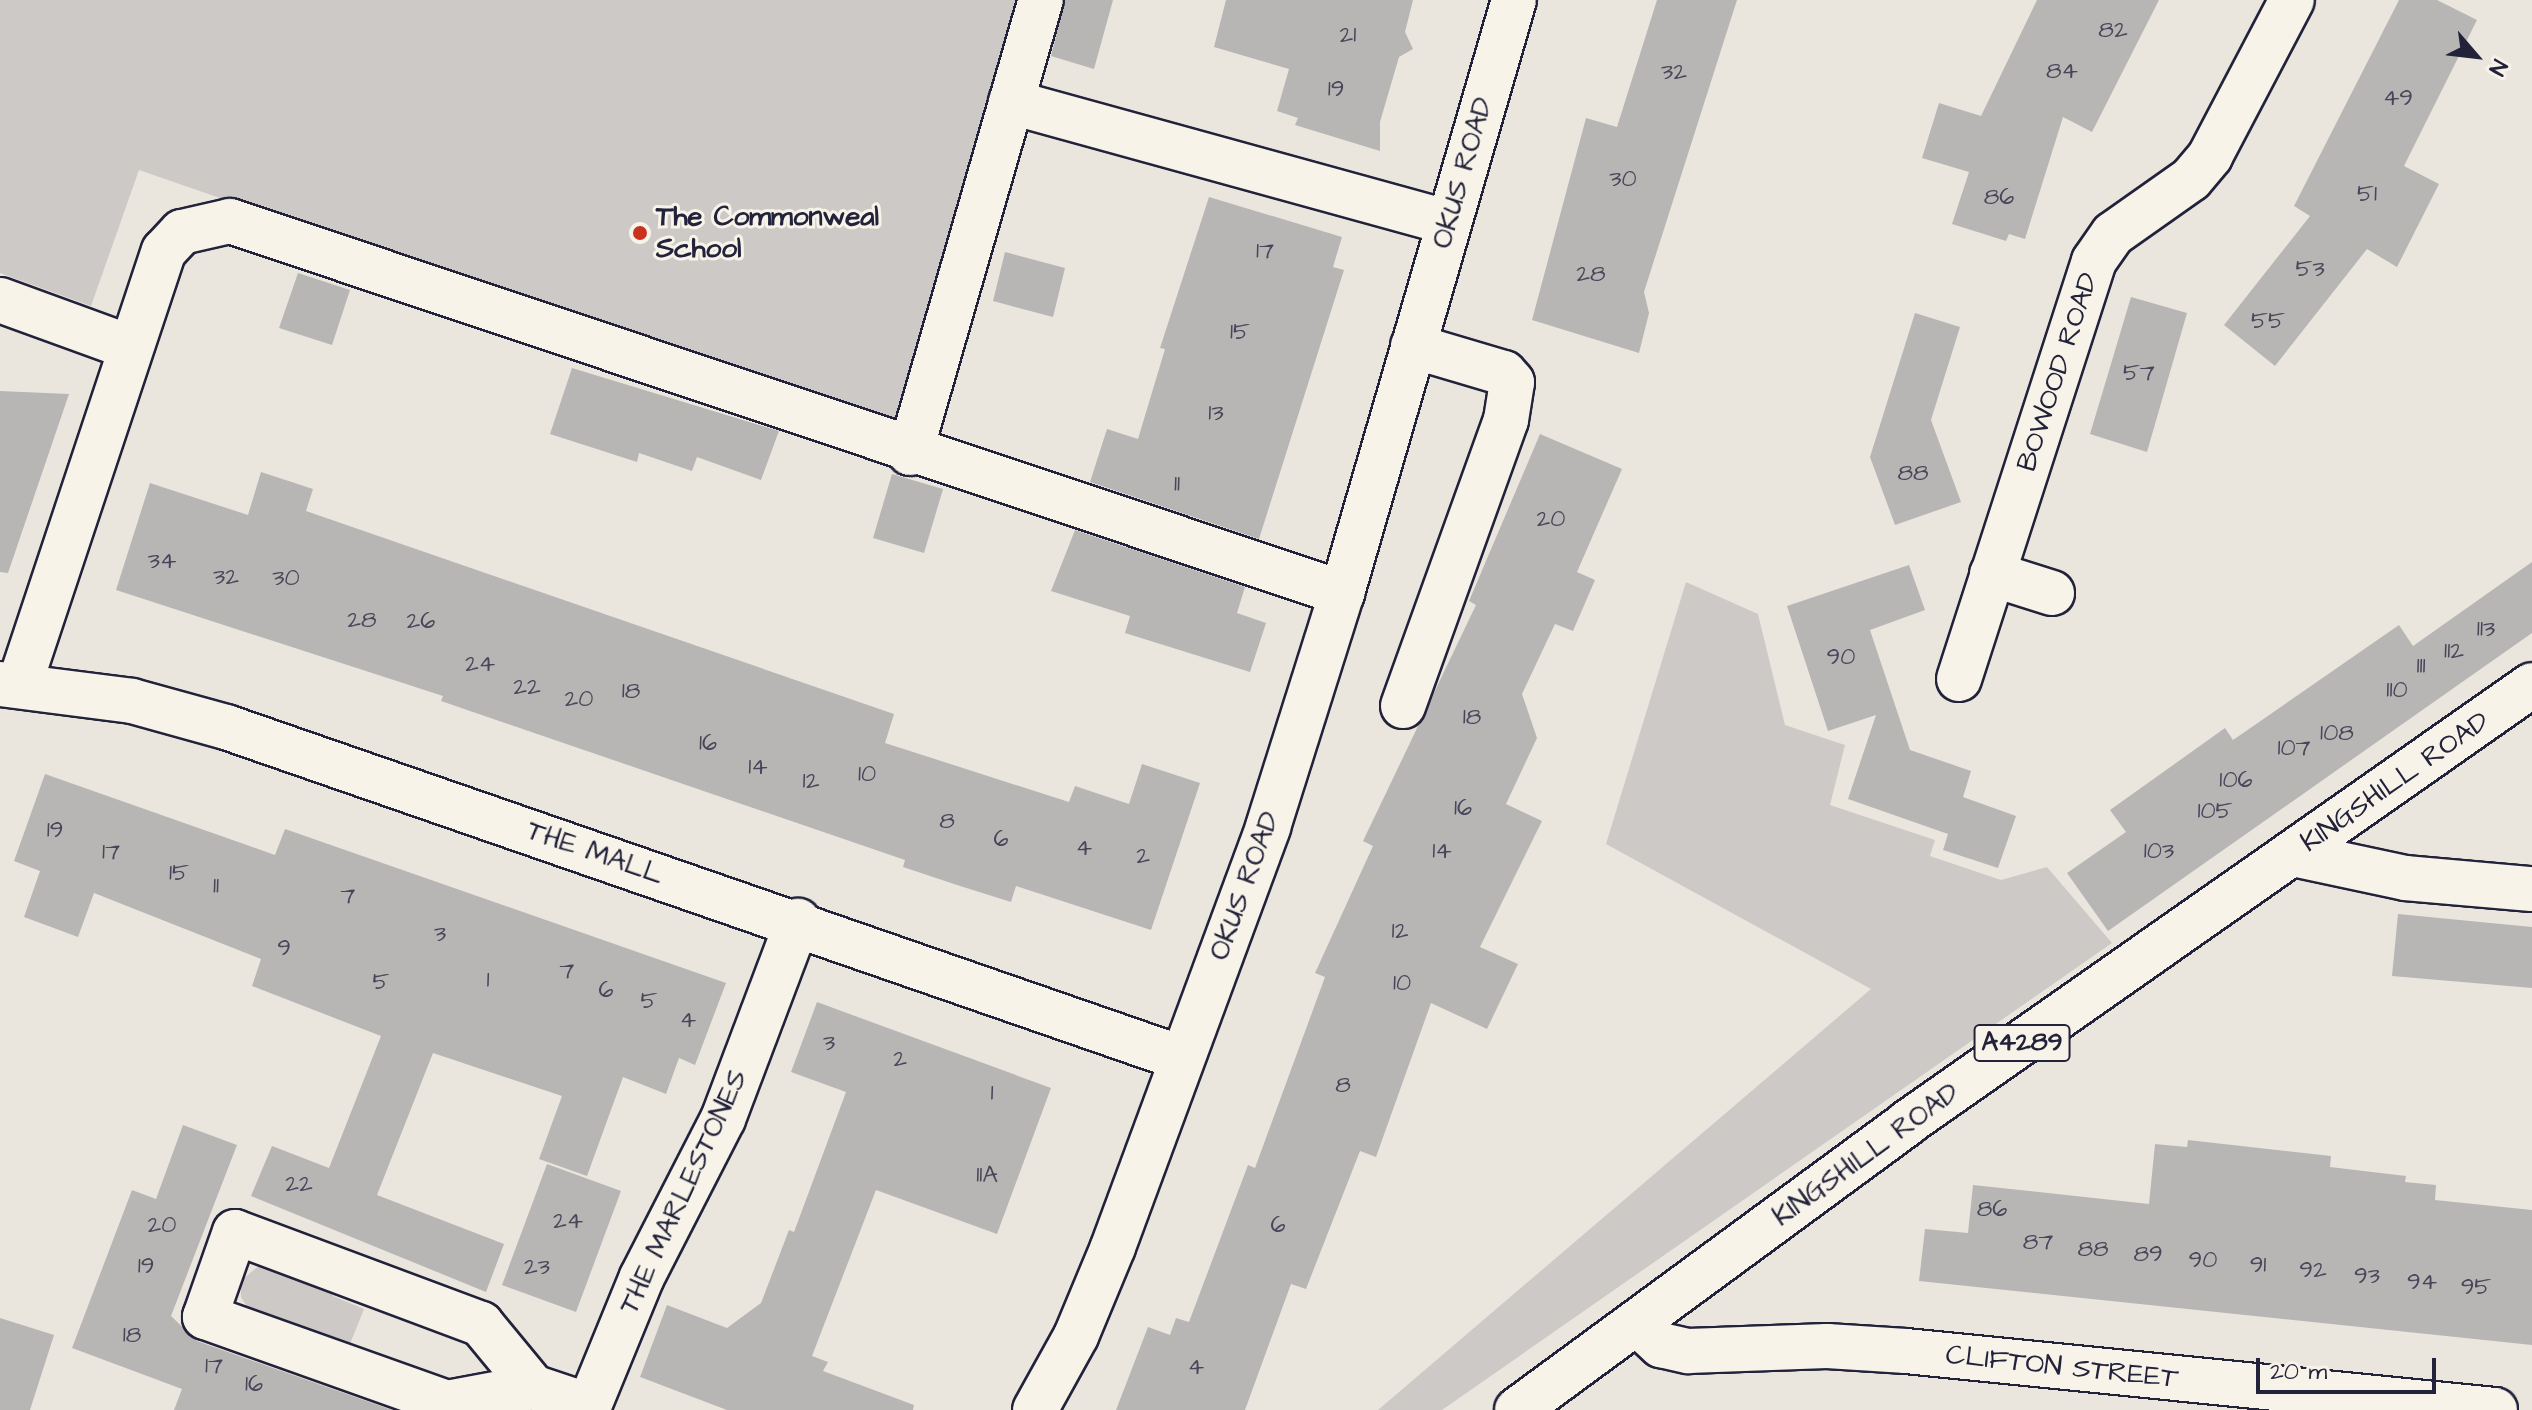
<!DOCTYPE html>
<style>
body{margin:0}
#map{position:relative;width:2532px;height:1410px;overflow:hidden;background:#eae6de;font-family:"Architects Daughter",sans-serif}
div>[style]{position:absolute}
.green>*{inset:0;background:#cdc9c6}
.building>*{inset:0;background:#b8b6b5}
.roads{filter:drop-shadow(2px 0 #22223b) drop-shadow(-2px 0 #22223b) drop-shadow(0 2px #22223b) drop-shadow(0 -2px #22223b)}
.minor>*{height:44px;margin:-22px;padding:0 22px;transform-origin:22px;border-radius:22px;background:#f7f3e8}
.major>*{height:44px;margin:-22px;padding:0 22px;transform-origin:22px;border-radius:22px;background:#f7f3e8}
.dots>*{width:22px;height:22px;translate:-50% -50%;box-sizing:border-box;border:4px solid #f7f3e8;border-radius:50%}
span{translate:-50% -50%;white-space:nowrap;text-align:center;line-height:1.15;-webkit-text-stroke:6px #f7f3e8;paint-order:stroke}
.number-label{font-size:24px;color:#48475a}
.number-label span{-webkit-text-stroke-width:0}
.shield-label span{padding:2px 6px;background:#f7f3e8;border:2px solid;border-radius:6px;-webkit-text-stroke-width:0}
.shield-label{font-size:26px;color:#22223b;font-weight:700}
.street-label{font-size:28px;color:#22223b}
.poi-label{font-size:28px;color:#22223b;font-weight:700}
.left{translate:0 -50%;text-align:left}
.north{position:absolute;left:2436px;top:16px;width:80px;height:80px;-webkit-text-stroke:6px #f7f3e8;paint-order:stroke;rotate:118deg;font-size:22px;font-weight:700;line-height:32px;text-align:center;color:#22223b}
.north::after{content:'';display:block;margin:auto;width:28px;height:36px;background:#22223b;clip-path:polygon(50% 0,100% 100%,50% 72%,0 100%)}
.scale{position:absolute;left:2256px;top:1358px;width:180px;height:36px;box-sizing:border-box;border:4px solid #22223b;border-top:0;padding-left:10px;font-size:24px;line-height:28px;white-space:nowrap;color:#22223b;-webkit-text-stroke:6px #f7f3e8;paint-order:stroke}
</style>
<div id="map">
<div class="green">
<i style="clip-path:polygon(0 0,1024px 0,905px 409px,883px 428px,139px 170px,91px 306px,0 273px)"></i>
<i style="clip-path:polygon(1686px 582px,1758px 614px,1785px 725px,1845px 745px,1830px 805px,1935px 840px,1930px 856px,2001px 880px,2047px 867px,2112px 943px,1442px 1410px,1378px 1410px,1871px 989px,1606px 844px)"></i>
<i style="clip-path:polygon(263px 1262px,325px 1282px,333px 1296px,364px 1309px,348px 1349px,249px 1310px,241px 1297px,241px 1281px)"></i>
</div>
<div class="building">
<i style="clip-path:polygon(1065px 0,1113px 0,1094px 69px,1051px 56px)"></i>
<i style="clip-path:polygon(1226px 0,1413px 0,1405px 32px,1413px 49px,1399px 57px,1380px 122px,1380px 151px,1295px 125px,1298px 118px,1277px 111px,1289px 69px,1214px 47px)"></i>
<i style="clip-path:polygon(1657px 0,1737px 0,1644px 292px,1649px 313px,1639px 353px,1532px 320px,1586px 118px,1617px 127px)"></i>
<i style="clip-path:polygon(2037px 0,2159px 0,2092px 132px,2063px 117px,2025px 239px,2009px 234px,2006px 241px,1952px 224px,1969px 172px,1922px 158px,1939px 103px,1981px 116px)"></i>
<i style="clip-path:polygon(2399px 0,2437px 0,2477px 20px,2404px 166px,2439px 184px,2397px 267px,2367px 249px,2275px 366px,2224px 325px,2310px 216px,2294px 206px)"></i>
<i style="clip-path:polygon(1209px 197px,1342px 237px,1333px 267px,1344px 270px,1259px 539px,1090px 482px,1107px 429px,1138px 439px,1165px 349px,1160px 348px)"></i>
<i style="clip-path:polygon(1005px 252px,1065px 268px,1053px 317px,993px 301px)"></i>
<i style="clip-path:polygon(298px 273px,350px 290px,332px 345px,279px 328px)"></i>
<i style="clip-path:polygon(2131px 297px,2187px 313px,2147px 452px,2090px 434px)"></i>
<i style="clip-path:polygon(1915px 313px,1960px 327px,1931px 420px,1961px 502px,1895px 525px,1870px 457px)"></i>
<i style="clip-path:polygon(572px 368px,779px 431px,761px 480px,697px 457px,692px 471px,639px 453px,637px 462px,550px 434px)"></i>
<i style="clip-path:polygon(0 391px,69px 394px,8px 573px,0 572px)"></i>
<i style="clip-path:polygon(1540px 434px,1622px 469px,1577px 572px,1595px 580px,1573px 631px,1555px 624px,1522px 694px,1537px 738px,1506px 804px,1542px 821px,1480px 947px,1518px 964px,1487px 1029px,1431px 1003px,1376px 1157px,1360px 1151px,1306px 1289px,1291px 1284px,1245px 1410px,1116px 1410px,1148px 1327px,1170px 1335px,1176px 1318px,1189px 1322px,1248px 1165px,1255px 1168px,1325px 977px,1315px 973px,1373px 846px,1363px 841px,1476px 605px,1469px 601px)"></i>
<i style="clip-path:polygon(261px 472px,313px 489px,306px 511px,894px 714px,885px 743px,1069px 802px,1075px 786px,1129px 804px,1142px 764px,1200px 783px,1151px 930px,1016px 886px,1011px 902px,957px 885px,903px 867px,905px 860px,441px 701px,443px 696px,116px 590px,150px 483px,248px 515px)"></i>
<i style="clip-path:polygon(892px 474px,943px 489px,924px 553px,873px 538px)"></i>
<i style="clip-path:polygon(1075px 530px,1245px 587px,1237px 613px,1266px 623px,1250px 672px,1125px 633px,1130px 616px,1051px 591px)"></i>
<i style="clip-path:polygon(2532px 562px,2532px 633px,2108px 931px,2067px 873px,2126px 832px,2110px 810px,2225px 728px,2233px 740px,2399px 625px,2413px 646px)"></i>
<i style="clip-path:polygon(1909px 565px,1925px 610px,1870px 630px,1910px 750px,1971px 771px,1963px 797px,2016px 816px,1998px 868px,1943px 850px,1948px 834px,1848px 799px,1876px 715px,1828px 731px,1787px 606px)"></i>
<i style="clip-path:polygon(45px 774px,275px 855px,285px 829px,726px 983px,695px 1065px,679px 1058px,666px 1094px,623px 1077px,587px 1176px,539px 1159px,562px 1096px,433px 1053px,377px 1195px,504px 1244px,486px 1292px,251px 1196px,272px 1146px,329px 1168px,381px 1036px,252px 986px,261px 959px,94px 893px,78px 937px,24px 917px,40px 871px,14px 861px)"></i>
<i style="clip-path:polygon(2398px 914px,2532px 927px,2532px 988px,2392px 976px)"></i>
<i style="clip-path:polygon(817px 1002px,1051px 1088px,997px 1234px,876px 1190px,812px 1356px,828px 1362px,823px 1371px,914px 1405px,913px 1410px,727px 1410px,640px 1377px,667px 1305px,727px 1328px,761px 1303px,789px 1230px,794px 1232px,846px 1092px,791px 1072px)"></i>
<i style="clip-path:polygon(183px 1125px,237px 1145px,171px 1316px,197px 1341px,392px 1410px,174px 1410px,182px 1389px,72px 1348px,132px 1190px,156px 1199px)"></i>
<i style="clip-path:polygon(2188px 1140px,2331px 1156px,2330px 1167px,2406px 1176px,2405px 1182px,2436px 1185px,2435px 1200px,2532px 1210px,2532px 1345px,1919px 1281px,1925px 1229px,1968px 1233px,1973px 1185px,2149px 1204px,2155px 1144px,2187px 1147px)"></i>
<i style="clip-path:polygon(547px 1164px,621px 1191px,576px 1312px,502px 1285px)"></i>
<i style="clip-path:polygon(0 1318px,54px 1335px,30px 1410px,0 1410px)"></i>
</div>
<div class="roads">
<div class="minor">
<i style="left:1011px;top:102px;width:454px;rotate:15.4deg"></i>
<i style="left:0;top:300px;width:137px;rotate:20deg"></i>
<i style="left:910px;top:453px;width:472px;rotate:-73.9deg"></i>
<i style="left:1992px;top:574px;width:63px;rotate:17.6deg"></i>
<i style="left:1959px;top:679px;width:439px;rotate:-72.1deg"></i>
<i style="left:2094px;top:261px;width:33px;rotate:-55deg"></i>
<i style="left:2113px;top:234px;width:95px;rotate:-35.2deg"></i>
<i style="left:2191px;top:179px;width:30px;rotate:-50deg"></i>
<i style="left:2210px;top:156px;width:176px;rotate:-62.3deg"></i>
<i style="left:20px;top:683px;width:455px;rotate:-71.6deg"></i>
<i style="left:164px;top:251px;width:26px;rotate:-47deg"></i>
<i style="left:182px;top:232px;width:49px;rotate:-12.9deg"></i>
<i style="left:230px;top:221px;width:1173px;rotate:18.5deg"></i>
<i style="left:0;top:684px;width:133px;rotate:7.3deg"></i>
<i style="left:132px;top:701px;width:98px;rotate:15.5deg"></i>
<i style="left:226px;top:727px;width:1011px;rotate:19.12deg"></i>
<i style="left:1403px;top:706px;width:304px;rotate:-70.2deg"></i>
<i style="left:1506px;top:420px;width:38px;rotate:-81deg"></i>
<i style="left:1512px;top:382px;width:12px;rotate:-132deg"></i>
<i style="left:1504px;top:373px;width:95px;rotate:-163.5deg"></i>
<i style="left:2293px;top:854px;width:115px;rotate:12.1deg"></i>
<i style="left:2405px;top:878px;width:127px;rotate:5deg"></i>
<i style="left:1637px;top:1323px;width:33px;rotate:43deg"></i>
<i style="left:1661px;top:1345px;width:28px;rotate:13deg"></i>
<i style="left:1688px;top:1351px;width:139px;rotate:-2.1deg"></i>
<i style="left:1827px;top:1346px;width:79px;rotate:3.6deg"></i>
<i style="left:1906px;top:1351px;width:592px;rotate:5.72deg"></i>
<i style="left:533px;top:1387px;width:87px;rotate:169.5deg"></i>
<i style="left:447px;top:1403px;width:257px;rotate:-160.4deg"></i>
<i style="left:205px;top:1317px;width:90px;rotate:-70.6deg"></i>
<i style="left:235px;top:1232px;width:263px;rotate:20.5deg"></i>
<i style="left:481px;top:1324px;width:82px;rotate:50.5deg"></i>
<i style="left:533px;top:1387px;width:59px;rotate:18.7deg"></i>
<i style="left:589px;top:1406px;width:139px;rotate:-67.7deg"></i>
<i style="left:642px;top:1277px;width:178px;rotate:-62.9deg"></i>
<i style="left:723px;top:1119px;width:212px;rotate:-69.3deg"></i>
<i style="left:1035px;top:1410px;width:85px;rotate:-61deg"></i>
<i style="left:1076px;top:1336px;width:96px;rotate:-67.4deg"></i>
<i style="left:1113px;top:1247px;width:448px;rotate:-69.7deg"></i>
<i style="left:1268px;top:827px;width:245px;rotate:-72.5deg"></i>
<i style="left:1342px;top:593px;width:617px;rotate:-73.83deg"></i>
</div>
<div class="major">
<i style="left:1517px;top:1410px;width:484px;rotate:-36.3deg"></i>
<i style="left:1907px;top:1123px;width:763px;rotate:-35.02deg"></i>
</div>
</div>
<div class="dots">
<i style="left:640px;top:233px;background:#c8321e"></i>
</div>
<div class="number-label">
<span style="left:2113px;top:31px">82</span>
<span style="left:1348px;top:36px">21</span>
<span style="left:2062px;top:72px">84</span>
<span style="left:1674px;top:73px">32</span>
<span style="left:1336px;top:90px">19</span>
<span style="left:2398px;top:99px">49</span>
<span style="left:1623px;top:180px">30</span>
<span style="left:2367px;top:195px">51</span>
<span style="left:1999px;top:198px">86</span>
<span style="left:1265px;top:252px">17</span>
<span style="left:2310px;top:270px">53</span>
<span style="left:1591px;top:275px">28</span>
<span style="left:2268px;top:322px">55</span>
<span style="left:1240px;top:333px">15</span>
<span style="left:2139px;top:374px">57</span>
<span style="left:1216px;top:414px">13</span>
<span style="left:1913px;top:474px">88</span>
<span style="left:1177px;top:485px">11</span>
<span style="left:1551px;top:520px">20</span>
<span style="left:162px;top:562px">34</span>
<span style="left:226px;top:578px">32</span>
<span style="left:286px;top:579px">30</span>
<span style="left:362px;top:621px">28</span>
<span style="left:421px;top:622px">26</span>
<span style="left:2486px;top:630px">113</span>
<span style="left:2454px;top:652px">112</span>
<span style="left:1841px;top:658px">90</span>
<span style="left:480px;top:665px">24</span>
<span style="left:2421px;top:667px">111</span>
<span style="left:527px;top:688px">22</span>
<span style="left:2397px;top:691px">110</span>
<span style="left:631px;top:692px">18</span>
<span style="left:579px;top:700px">20</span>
<span style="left:1472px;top:718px">18</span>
<span style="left:2337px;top:734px">108</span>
<span style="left:708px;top:744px">16</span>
<span style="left:2294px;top:749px">107</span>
<span style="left:758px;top:768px">14</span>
<span style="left:867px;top:775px">10</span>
<span style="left:2236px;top:781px">106</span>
<span style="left:811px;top:782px">12</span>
<span style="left:1463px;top:809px">16</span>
<span style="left:2215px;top:812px">105</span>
<span style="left:947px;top:822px">8</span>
<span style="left:55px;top:831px">19</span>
<span style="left:1001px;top:840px">6</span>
<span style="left:1084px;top:849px">4</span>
<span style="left:1442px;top:852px">14</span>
<span style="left:2159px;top:852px">103</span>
<span style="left:111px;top:853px">17</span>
<span style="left:1143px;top:857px">2</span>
<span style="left:179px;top:874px">15</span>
<span style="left:216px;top:887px">11</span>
<span style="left:348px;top:897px">7</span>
<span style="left:1400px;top:932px">12</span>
<span style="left:440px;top:935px">3</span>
<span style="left:284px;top:949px">9</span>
<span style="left:567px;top:972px">7</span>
<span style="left:488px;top:981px">1</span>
<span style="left:381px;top:983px">5</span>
<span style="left:1402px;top:984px">10</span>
<span style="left:606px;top:991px">6</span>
<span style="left:649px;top:1002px">5</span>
<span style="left:688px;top:1021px">4</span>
<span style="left:829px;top:1044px">3</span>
<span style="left:900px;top:1060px">2</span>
<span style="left:1343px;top:1086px">8</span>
<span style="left:992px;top:1094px">1</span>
<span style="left:987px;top:1176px">11A</span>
<span style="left:299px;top:1185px">22</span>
<span style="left:1992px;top:1210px">86</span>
<span style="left:568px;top:1222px">24</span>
<span style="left:162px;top:1226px">20</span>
<span style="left:1278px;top:1226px">6</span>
<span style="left:2038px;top:1243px">87</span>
<span style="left:2093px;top:1250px">88</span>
<span style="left:2148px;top:1255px">89</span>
<span style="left:2203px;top:1261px">90</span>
<span style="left:2258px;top:1266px">91</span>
<span style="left:146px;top:1267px">19</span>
<span style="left:537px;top:1268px">23</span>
<span style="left:2313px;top:1271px">92</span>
<span style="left:2367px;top:1277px">93</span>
<span style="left:2422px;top:1283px">94</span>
<span style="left:2476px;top:1288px">95</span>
<span style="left:132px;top:1336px">18</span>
<span style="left:214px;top:1367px">17</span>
<span style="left:1196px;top:1368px">4</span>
<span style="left:254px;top:1385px">16</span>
</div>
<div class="shield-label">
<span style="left:2022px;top:1043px">A4289</span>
</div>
<div class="street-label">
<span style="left:1463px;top:173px;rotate:-74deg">OKUS ROAD</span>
<span style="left:2058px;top:372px;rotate:-72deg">BOWOOD ROAD</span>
<span style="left:2395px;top:782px;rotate:-35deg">KINGSHILL ROAD</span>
<span style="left:595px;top:853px;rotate:19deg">THE MALL</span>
<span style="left:1245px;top:886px;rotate:-70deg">OKUS ROAD</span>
<span style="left:1866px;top:1155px;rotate:-36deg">KINGSHILL ROAD</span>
<span style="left:684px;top:1192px;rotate:-65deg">THE MARLESTONES</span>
<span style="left:2062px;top:1367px;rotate:6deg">CLIFTON STREET</span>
</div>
<div class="poi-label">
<span class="left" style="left:656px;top:233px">The Commonweal<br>School</span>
</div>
<div class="north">N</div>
<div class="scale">20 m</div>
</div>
